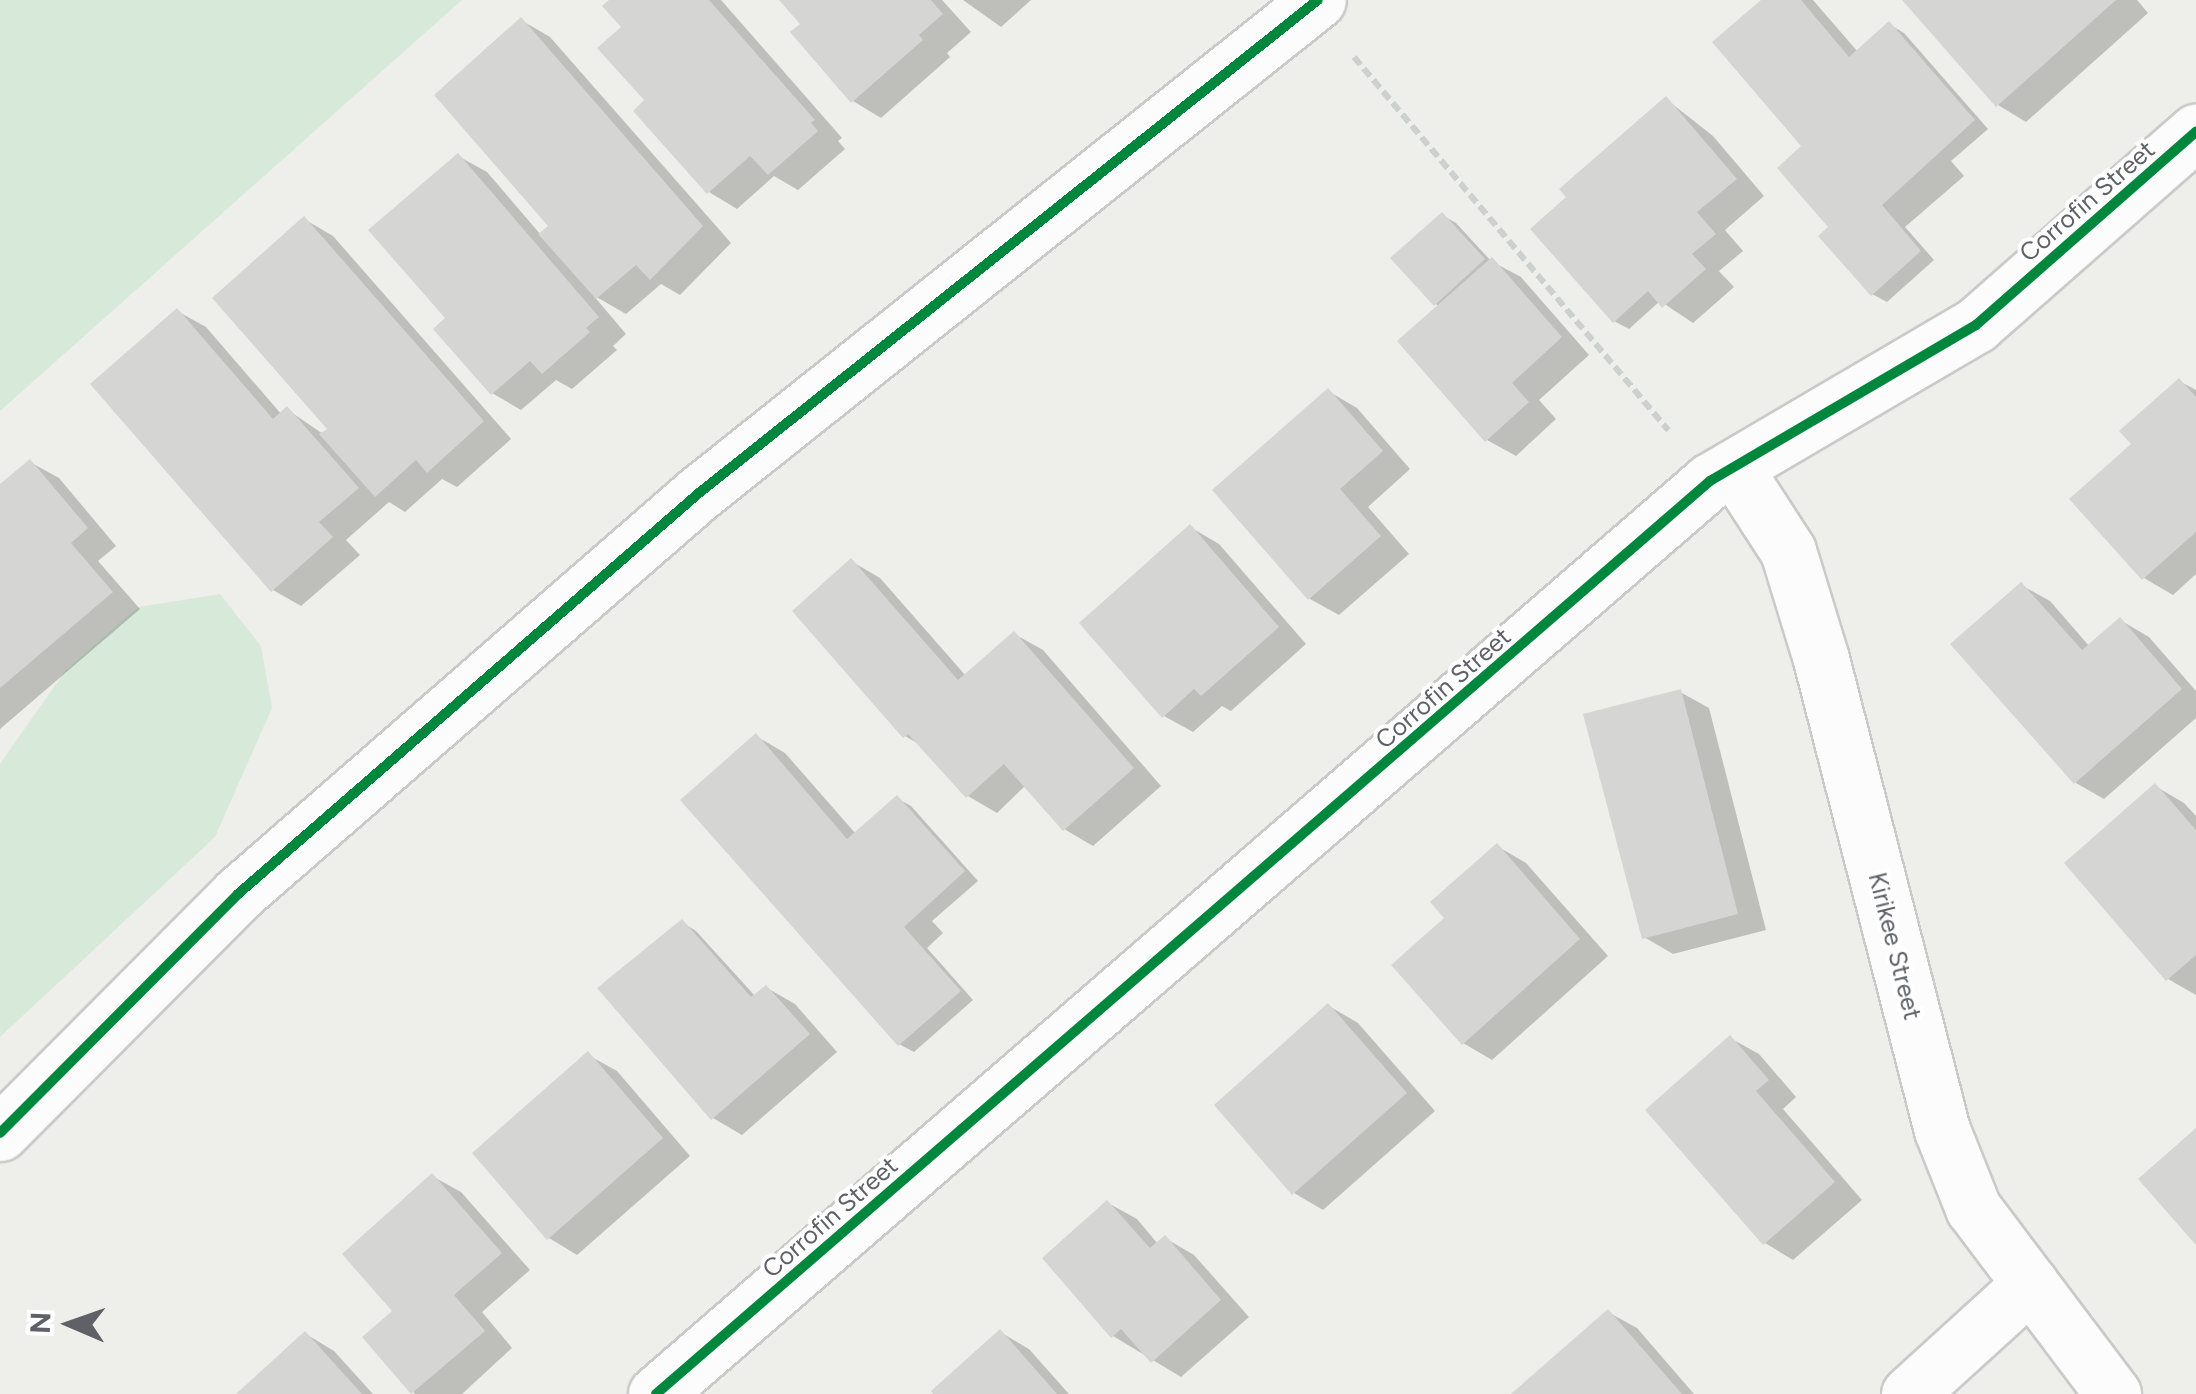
<!DOCTYPE html>
<style>
body{margin:0}
#map{position:relative;width:2196px;height:1394px;overflow:hidden;background:#eeeeea;font-family:Figtree,sans-serif}
div>[style]{position:absolute}
.green>*{inset:0;background:#d7eada}
.shadow>*{inset:0;background:#0003}
.building>*{inset:0;background:#d5d5d3}
.path>*{height:6px;margin-top:-3px;transform-origin:0;background:repeating-linear-gradient(90deg,#ccd0cf 0 10px,transparent 0 15px)}
.roads{filter:drop-shadow(2px 0 #cacaca) drop-shadow(-2px 0 #cacaca) drop-shadow(0 2px #cacaca) drop-shadow(0 -2px #cacaca)}
.minor>*{height:55px;margin:-27.5px;padding:0 27.5px;transform-origin:27.5px;border-radius:27.5px;background:#fcfcfc}
.cycleway>*{height:10px;margin:-5px;padding:0 5px;transform-origin:5px;border-radius:5px;background:#00873e}
span{translate:-50% -50%;white-space:nowrap;text-align:center;line-height:1.15;-webkit-text-stroke:8px #fff;paint-order:stroke}
.street-label{font-size:25px;color:#5f6167}
.north{position:absolute;left:20px;top:1274px;width:100px;height:100px;-webkit-text-stroke:8px #fff;paint-order:stroke;rotate:272deg;font-size:28px;font-weight:700;line-height:40px;text-align:center;color:#5f6167}
.north::after{content:'';display:block;margin:auto;width:35px;height:45px;background:#5f6167;clip-path:polygon(50% 0,100% 100%,50% 72%,0 100%)}
</style>
<div id="map">
<div class="green">
<i style="clip-path:polygon(0 0,462px 0,0 411px)"></i>
<i style="clip-path:polygon(220px 594px,261px 646px,272px 708px,215px 837px,0 1037px,0 764px,65px 671px,138px 607px)"></i>
</div>
<div class="shadow">
<i style="clip-path:polygon(612px 0,721px 0,842px 138px,838px 141px,845px 149px,798px 190px,774px 176px,737px 209px,709px 192px,648px 100px)"></i>
<i style="clip-path:polygon(782px 0,942px 0,971px 32px,947px 53px,950px 57px,881px 118px,853px 101px,803px 24px)"></i>
<i style="clip-path:polygon(963px 0,1031px 0,1001px 27px)"></i>
<i style="clip-path:polygon(1765px 0,1813px 0,1858px 52px,1889px 24px,1904px 33px,1988px 129px,1951px 161px,1964px 176px,1905px 227px,1934px 260px,1887px 302px,1872px 294px,1832px 227px)"></i>
<i style="clip-path:polygon(1905px 0,2137px 0,2148px 13px,2026px 122px,1998px 105px)"></i>
<i style="clip-path:polygon(521px 20px,550px 37px,731px 243px,680px 295px,661px 284px,626px 314px,593px 295px,626px 334px,613px 346px,617px 350px,572px 389px,556px 380px,521px 410px,492px 393px,448px 318px,458px 156px,487px 172px,541px 235px,552px 226px)"></i>
<i style="clip-path:polygon(1666px 99px,1713px 136px,1764px 196px,1725px 230px,1743px 251px,1719px 271px,1734px 287px,1693px 323px,1660px 301px,1629px 329px,1614px 321px)"></i>
<i style="clip-path:polygon(1442px 215px,1456px 223px,1491px 261px,1521px 277px,1589px 355px,1539px 400px,1556px 419px,1516px 456px,1487px 440px,1440px 306px,1435px 304px)"></i>
<i style="clip-path:polygon(304px 219px,333px 236px,511px 439px,457px 487px,442px 479px,405px 512px,389px 502px,346px 540px,360px 555px,301px 606px,273px 590px,177px 311px,206px 327px,282px 415px,288px 410px,323px 434px,331px 429px)"></i>
<i style="clip-path:polygon(2179px 381px,2196px 390px,2196px 574px,2173px 595px,2144px 578px,2073px 499px,2135px 444px)"></i>
<i style="clip-path:polygon(1328px 391px,1357px 408px,1410px 469px,1368px 507px,1409px 554px,1339px 615px,1310px 599px,1215px 490px)"></i>
<i style="clip-path:polygon(30px 462px,59px 478px,116px 546px,98px 561px,140px 609px,0 729px,0 488px)"></i>
<i style="clip-path:polygon(1190px 527px,1219px 544px,1306px 644px,1231px 711px,1222px 706px,1193px 732px,1164px 716px)"></i>
<i style="clip-path:polygon(851px 561px,880px 578px,966px 676px,1014px 634px,1043px 650px,1161px 786px,1093px 846px,1064px 829px,1026px 785px,997px 813px,968px 796px,924px 747px,905px 736px)"></i>
<i style="clip-path:polygon(2021px 585px,2050px 601px,2090px 647px,2120px 620px,2149px 637px,2196px 691px,2196px 718px,2104px 799px,2076px 783px)"></i>
<i style="clip-path:polygon(1680px 692px,1709px 708px,1766px 930px,1673px 954px,1644px 937px)"></i>
<i style="clip-path:polygon(756px 736px,785px 753px,856px 834px,897px 798px,911px 806px,978px 881px,932px 921px,943px 933px,927px 948px,973px 1000px,914px 1052px,899px 1044px)"></i>
<i style="clip-path:polygon(2155px 786px,2184px 803px,2196px 816px,2196px 995px,2168px 979px)"></i>
<i style="clip-path:polygon(1497px 846px,1526px 863px,1608px 956px,1492px 1060px,1463px 1043px,1448px 918px)"></i>
<i style="clip-path:polygon(682px 922px,696px 931px,756px 997px,767px 988px,795px 1004px,837px 1052px,742px 1135px,713px 1118px,601px 989px)"></i>
<i style="clip-path:polygon(1329px 1006px,1358px 1023px,1435px 1111px,1323px 1210px,1294px 1193px)"></i>
<i style="clip-path:polygon(1730px 1038px,1759px 1054px,1796px 1097px,1783px 1109px,1862px 1200px,1793px 1260px,1765px 1243px)"></i>
<i style="clip-path:polygon(588px 1055px,617px 1071px,690px 1156px,577px 1255px,549px 1238px)"></i>
<i style="clip-path:polygon(432px 1176px,461px 1192px,530px 1270px,482px 1312px,512px 1348px,462px 1394px,415px 1394px,366px 1338px,395px 1311px)"></i>
<i style="clip-path:polygon(1108px 1203px,1137px 1219px,1158px 1244px,1165px 1238px,1194px 1255px,1249px 1317px,1181px 1377px,1113px 1336px,1045px 1259px)"></i>
<i style="clip-path:polygon(1608px 1312px,1637px 1328px,1694px 1394px,1514px 1394px)"></i>
<i style="clip-path:polygon(1000px 1332px,1029px 1349px,1069px 1394px,937px 1394px)"></i>
<i style="clip-path:polygon(306px 1334px,334px 1351px,373px 1394px,239px 1394px)"></i>
</div>
<div class="building">
<i style="clip-path:polygon(609px 0,709px 0,815px 120px,811px 123px,818px 131px,768px 175px,750px 156px,707px 194px,633px 111px,644px 100px,597px 48px,621px 27px,602px 6px)"></i>
<i style="clip-path:polygon(779px 0,931px 0,943px 14px,919px 35px,923px 40px,851px 103px,790px 32px,800px 24px)"></i>
<i style="clip-path:polygon(1761px 0,1801px 0,1849px 57px,1889px 21px,1975px 120px,1882px 205px,1921px 251px,1871px 296px,1818px 236px,1828px 227px,1777px 168px,1801px 146px,1712px 42px)"></i>
<i style="clip-path:polygon(1902px 0,2116px 0,1996px 107px)"></i>
<i style="clip-path:polygon(521px 17px,703px 226px,650px 280px,636px 265px,596px 299px,538px 234px,548px 226px,434px 95px)"></i>
<i style="clip-path:polygon(1666px 96px,1737px 179px,1697px 212px,1716px 234px,1692px 254px,1706px 269px,1662px 308px,1648px 291px,1613px 323px,1530px 229px,1566px 197px,1559px 189px)"></i>
<i style="clip-path:polygon(458px 153px,599px 317px,586px 328px,590px 332px,542px 374px,530px 361px,491px 395px,433px 329px,445px 318px,368px 230px)"></i>
<i style="clip-path:polygon(1442px 212px,1485px 259px,1434px 306px,1390px 258px)"></i>
<i style="clip-path:polygon(304px 216px,484px 421px,427px 473px,416px 460px,375px 497px,319px 434px,327px 429px,212px 298px)"></i>
<i style="clip-path:polygon(1492px 257px,1562px 337px,1512px 383px,1529px 402px,1485px 442px,1397px 341px)"></i>
<i style="clip-path:polygon(177px 308px,273px 419px,287px 406px,359px 488px,319px 522px,333px 537px,271px 592px,90px 384px)"></i>
<i style="clip-path:polygon(2179px 378px,2196px 397px,2196px 532px,2142px 580px,2069px 499px,2131px 444px,2119px 431px)"></i>
<i style="clip-path:polygon(1328px 388px,1383px 451px,1340px 489px,1381px 536px,1308px 600px,1212px 490px)"></i>
<i style="clip-path:polygon(30px 459px,88px 528px,71px 543px,113px 592px,0 688px,0 484px)"></i>
<i style="clip-path:polygon(1190px 524px,1279px 627px,1201px 696px,1194px 689px,1162px 718px,1079px 623px)"></i>
<i style="clip-path:polygon(851px 558px,958px 680px,1014px 631px,1134px 768px,1063px 831px,1004px 764px,966px 798px,908px 734px,903px 738px,792px 611px)"></i>
<i style="clip-path:polygon(2021px 582px,2082px 650px,2120px 617px,2182px 689px,2074px 784px,1950px 644px)"></i>
<i style="clip-path:polygon(1681px 689px,1738px 914px,1642px 939px,1583px 714px)"></i>
<i style="clip-path:polygon(756px 733px,847px 839px,897px 795px,965px 871px,904px 927px,961px 991px,898px 1046px,680px 800px)"></i>
<i style="clip-path:polygon(2155px 783px,2196px 830px,2196px 955px,2166px 981px,2064px 863px)"></i>
<i style="clip-path:polygon(1497px 843px,1580px 939px,1462px 1045px,1391px 965px,1444px 918px,1430px 902px)"></i>
<i style="clip-path:polygon(682px 919px,751px 997px,766px 985px,810px 1034px,711px 1120px,597px 988px)"></i>
<i style="clip-path:polygon(1328px 1003px,1407px 1093px,1292px 1195px,1214px 1105px)"></i>
<i style="clip-path:polygon(1730px 1035px,1769px 1080px,1756px 1091px,1835px 1182px,1763px 1245px,1645px 1110px)"></i>
<i style="clip-path:polygon(588px 1051px,663px 1138px,547px 1240px,472px 1153px)"></i>
<i style="clip-path:polygon(2196px 1128px,2196px 1245px,2138px 1179px)"></i>
<i style="clip-path:polygon(432px 1173px,502px 1253px,454px 1295px,485px 1331px,411px 1394px,362px 1337px,392px 1311px,342px 1254px)"></i>
<i style="clip-path:polygon(1107px 1200px,1150px 1248px,1165px 1235px,1221px 1300px,1151px 1363px,1121px 1329px,1111px 1338px,1042px 1258px)"></i>
<i style="clip-path:polygon(1608px 1309px,1682px 1394px,1511px 1394px)"></i>
<i style="clip-path:polygon(1000px 1329px,1057px 1394px,933px 1394px,931px 1391px)"></i>
<i style="clip-path:polygon(305px 1331px,362px 1394px,236px 1394px)"></i>
</div>
<div class="path">
<i style="left:1354px;top:57px;width:488px;rotate:49.9deg"></i>
</div>
<div class="roads">
<div class="minor">
<i style="left:1735px;top:469px;width:98px;rotate:57.1deg"></i>
<i style="left:1788px;top:551px;width:113px;rotate:73deg"></i>
<i style="left:1821px;top:659px;width:486px;rotate:75.6deg"></i>
<i style="left:1942px;top:1130px;width:84px;rotate:68.3deg"></i>
<i style="left:1973px;top:1208px;width:233px;rotate:53deg"></i>
<i style="left:0;top:1133px;width:337px;rotate:-45.1deg"></i>
<i style="left:238px;top:894px;width:611px;rotate:-41.02deg"></i>
<i style="left:699px;top:493px;width:791px;rotate:-38.54deg"></i>
<i style="left:656px;top:1394px;width:1394px;rotate:-40.9deg"></i>
<i style="left:1710px;top:481px;width:308px;rotate:-30.4deg"></i>
<i style="left:1976px;top:325px;width:293px;rotate:-41.3deg"></i>
<i style="left:1909px;top:1394px;width:164px;rotate:-42.3deg"></i>
</div>
</div>
<div class="cycleway">
<i style="left:0;top:1133px;width:337px;rotate:-45.1deg"></i>
<i style="left:238px;top:894px;width:611px;rotate:-41.02deg"></i>
<i style="left:699px;top:493px;width:791px;rotate:-38.54deg"></i>
<i style="left:656px;top:1394px;width:1394px;rotate:-40.9deg"></i>
<i style="left:1710px;top:481px;width:308px;rotate:-30.4deg"></i>
<i style="left:1976px;top:325px;width:293px;rotate:-41.3deg"></i>
</div>
<div class="street-label">
<span style="left:2087px;top:201px;rotate:-41deg">Corrofin Street</span>
<span style="left:1443px;top:688px;rotate:-41deg">Corrofin Street</span>
<span style="left:1895px;top:946px;rotate:76deg">Kirikee Street</span>
<span style="left:830px;top:1217px;rotate:-41deg">Corrofin Street</span>
</div>
<div class="north">N</div>
</div>
